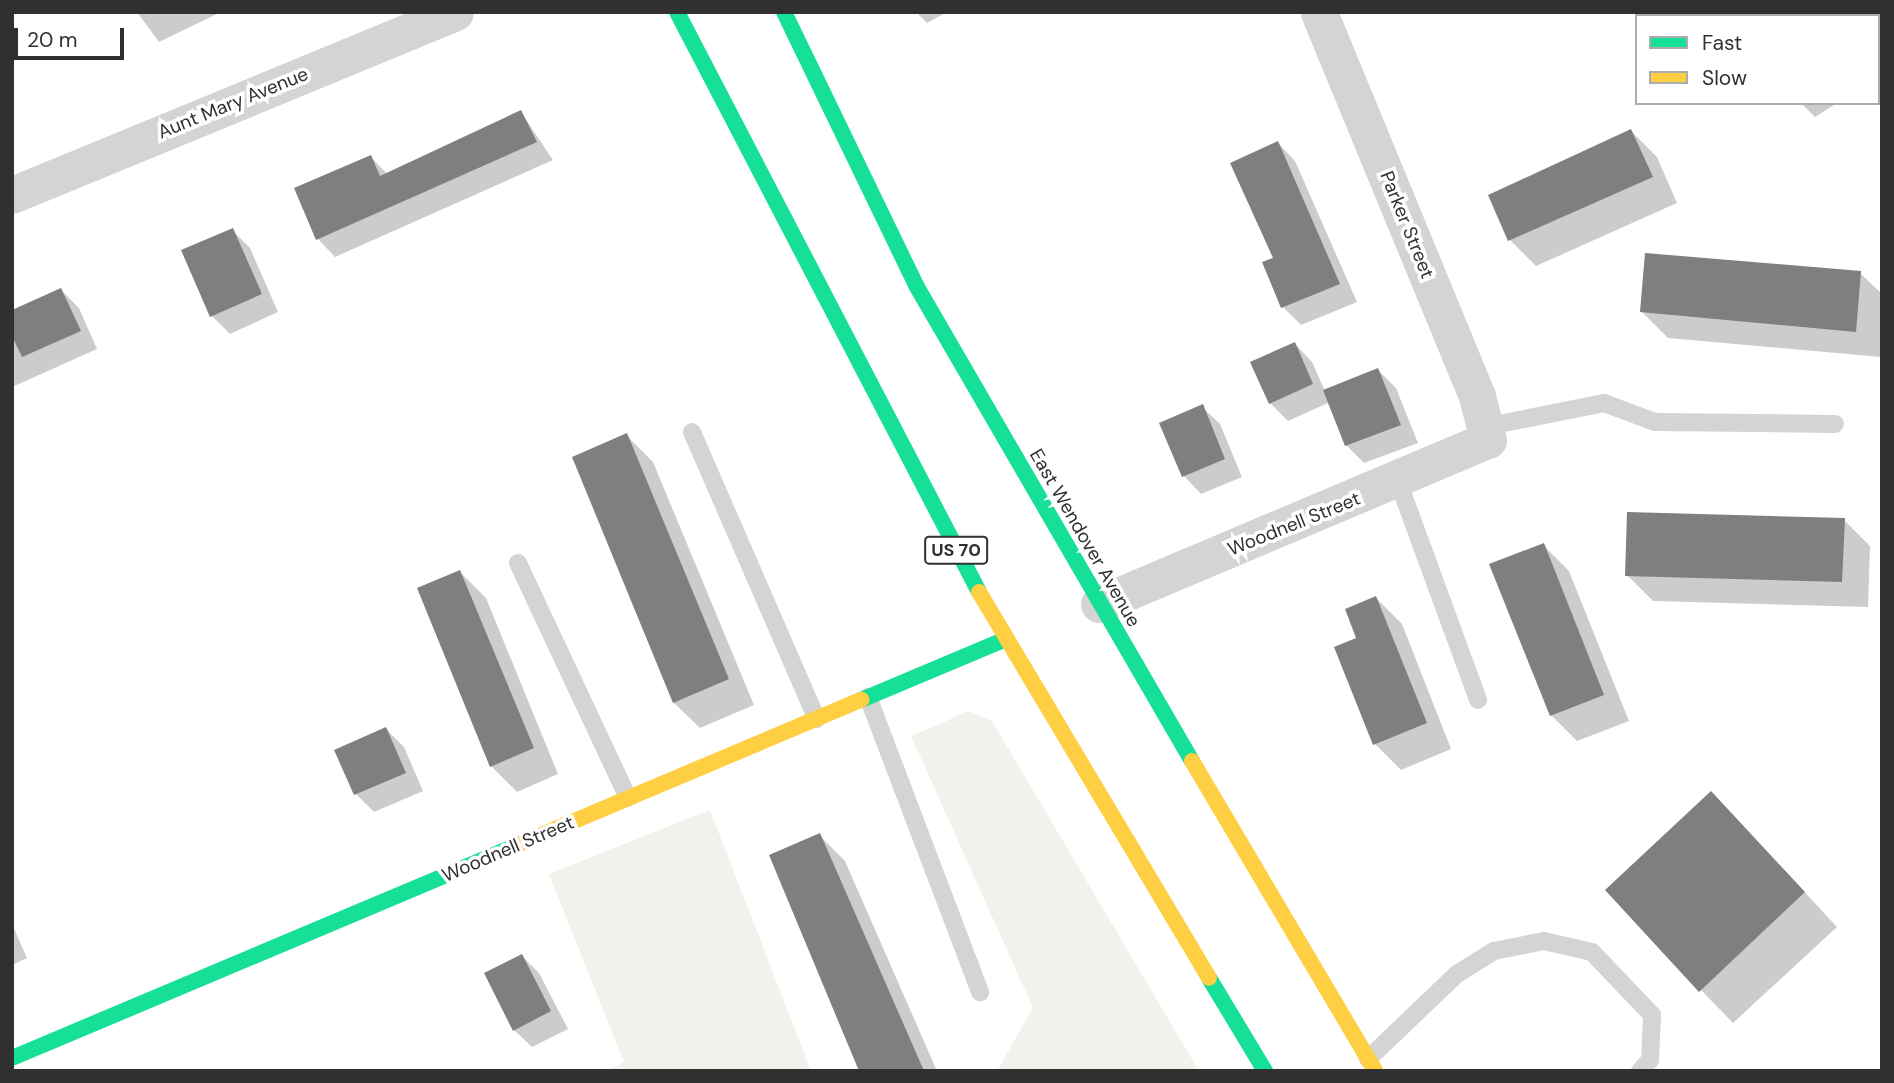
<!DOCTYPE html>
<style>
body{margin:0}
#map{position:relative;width:1894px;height:1083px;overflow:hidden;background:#fff;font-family:"DM Sans",sans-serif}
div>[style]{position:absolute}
.green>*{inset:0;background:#f1f2ec}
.shadow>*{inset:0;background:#0003}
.building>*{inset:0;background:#7f7f7f}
.lane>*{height:18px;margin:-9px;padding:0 9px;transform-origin:9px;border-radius:9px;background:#d4d4d4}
.street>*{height:37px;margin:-18.5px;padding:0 18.5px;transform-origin:18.5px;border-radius:18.5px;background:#d4d4d4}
.fast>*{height:16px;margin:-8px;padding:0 8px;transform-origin:8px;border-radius:8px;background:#16e098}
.slow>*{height:16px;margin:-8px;padding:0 8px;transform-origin:8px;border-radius:8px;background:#ffcf43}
span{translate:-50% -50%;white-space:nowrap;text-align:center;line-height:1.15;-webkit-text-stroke:7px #fff;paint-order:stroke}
.shield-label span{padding:2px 5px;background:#fff;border:2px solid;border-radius:5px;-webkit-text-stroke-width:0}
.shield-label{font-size:18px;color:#303030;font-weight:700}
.street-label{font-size:19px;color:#303030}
.frame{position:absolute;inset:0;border:14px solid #303030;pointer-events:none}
.legend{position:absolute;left:1635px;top:14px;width:245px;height:91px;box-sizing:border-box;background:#fff;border:2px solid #acacac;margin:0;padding:9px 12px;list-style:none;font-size:21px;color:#303030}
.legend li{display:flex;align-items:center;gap:14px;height:35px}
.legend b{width:35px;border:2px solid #acacac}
.scale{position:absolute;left:14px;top:28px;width:110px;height:32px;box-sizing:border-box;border:4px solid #303030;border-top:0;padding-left:9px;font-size:21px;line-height:24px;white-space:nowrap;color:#303030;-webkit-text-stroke:5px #fff;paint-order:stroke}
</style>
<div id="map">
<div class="green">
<i style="clip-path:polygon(969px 711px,992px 721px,1199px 1071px,997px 1071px,1033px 1008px,911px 736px)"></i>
<i style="clip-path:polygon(710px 810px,811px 1071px,606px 1071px,624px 1062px,549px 874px)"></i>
</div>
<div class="shadow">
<i style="clip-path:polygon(137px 12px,221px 12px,159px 42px)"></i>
<i style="clip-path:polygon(916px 12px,947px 12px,927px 23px)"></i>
<i style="clip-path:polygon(1787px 12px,1790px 16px,1771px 16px,1777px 12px)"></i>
<i style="clip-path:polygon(1801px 103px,1837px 103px,1815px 117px)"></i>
<i style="clip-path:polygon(521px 112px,553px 160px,335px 257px,318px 239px,296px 189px,371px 157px,388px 175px)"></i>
<i style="clip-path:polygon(1631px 131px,1657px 157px,1677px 203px,1536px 266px,1510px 240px)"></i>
<i style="clip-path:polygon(1278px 143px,1295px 161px,1357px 302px,1301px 325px,1283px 307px,1265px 263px,1275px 259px)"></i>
<i style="clip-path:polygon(232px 230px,250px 248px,278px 312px,230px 334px,212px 316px)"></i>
<i style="clip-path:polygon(1860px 273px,1882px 294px,1881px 357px,1668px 338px,1642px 312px)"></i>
<i style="clip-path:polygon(61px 290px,79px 308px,97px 349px,12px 387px,12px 316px)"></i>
<i style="clip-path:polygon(1295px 344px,1312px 362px,1325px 391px,1378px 370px,1396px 388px,1418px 443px,1364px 463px,1346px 445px,1330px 402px,1288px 421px,1270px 403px)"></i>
<i style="clip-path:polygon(1202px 407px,1220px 424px,1242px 477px,1201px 494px,1184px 476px)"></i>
<i style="clip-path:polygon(627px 436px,653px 462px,754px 705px,700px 728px,674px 703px,574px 458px)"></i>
<i style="clip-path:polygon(1844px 520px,1870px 546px,1868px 607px,1653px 601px,1627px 575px)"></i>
<i style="clip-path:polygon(1543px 545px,1569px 571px,1629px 721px,1577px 741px,1551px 715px)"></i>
<i style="clip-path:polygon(460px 572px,486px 598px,558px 774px,517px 792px,491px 766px)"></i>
<i style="clip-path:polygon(1376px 598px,1402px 624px,1451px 749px,1401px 770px,1375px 744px,1359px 639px)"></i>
<i style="clip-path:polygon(386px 729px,404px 747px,423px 791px,374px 812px,356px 794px,337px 750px)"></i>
<i style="clip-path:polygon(1744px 827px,1837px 927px,1733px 1023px,1701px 990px)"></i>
<i style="clip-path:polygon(819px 835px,845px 861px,937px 1071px,860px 1071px)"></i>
<i style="clip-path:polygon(12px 924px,27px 958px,12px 965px)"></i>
<i style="clip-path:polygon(522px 956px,539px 973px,568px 1029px,532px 1047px,514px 1030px)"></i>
</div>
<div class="building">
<i style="clip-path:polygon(521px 110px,537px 142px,316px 240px,294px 188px,371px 155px,380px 176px)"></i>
<i style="clip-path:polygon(1631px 129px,1653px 177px,1508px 241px,1488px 195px)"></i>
<i style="clip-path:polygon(1278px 141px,1340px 284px,1281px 308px,1262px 262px,1273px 258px,1230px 163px)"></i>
<i style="clip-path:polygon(233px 228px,262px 294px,210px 317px,181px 250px)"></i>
<i style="clip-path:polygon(1645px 253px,1861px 271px,1856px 332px,1640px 312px)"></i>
<i style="clip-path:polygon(61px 288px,81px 331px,22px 357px,12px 336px,12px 310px)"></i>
<i style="clip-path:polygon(1295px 342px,1313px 384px,1269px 404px,1250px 362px)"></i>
<i style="clip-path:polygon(1378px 368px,1401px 425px,1345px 446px,1323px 390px)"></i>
<i style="clip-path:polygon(1203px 404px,1225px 459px,1182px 477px,1159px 423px)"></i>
<i style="clip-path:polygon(627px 433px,729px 679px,673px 703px,572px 457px)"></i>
<i style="clip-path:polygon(1627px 512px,1845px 518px,1842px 582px,1625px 576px)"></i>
<i style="clip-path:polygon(1544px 543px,1604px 695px,1550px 716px,1489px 564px)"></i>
<i style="clip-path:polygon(460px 570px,534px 748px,490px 767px,417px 588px)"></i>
<i style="clip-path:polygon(1376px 596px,1427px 723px,1373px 745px,1334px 647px,1356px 638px,1345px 609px)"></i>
<i style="clip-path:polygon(386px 727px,406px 773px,354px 795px,334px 750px)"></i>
<i style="clip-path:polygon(1711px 791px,1805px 892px,1699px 992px,1605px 890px)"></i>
<i style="clip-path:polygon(820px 833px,924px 1071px,859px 1071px,769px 855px)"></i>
<i style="clip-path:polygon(522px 954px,551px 1011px,513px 1031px,484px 973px)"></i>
</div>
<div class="lane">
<i style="left:1878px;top:22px;width:5px;rotate:-37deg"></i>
<i style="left:1484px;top:427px;width:122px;rotate:-11.3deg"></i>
<i style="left:1604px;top:403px;width:54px;rotate:20.4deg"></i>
<i style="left:1655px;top:422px;width:180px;rotate:0.6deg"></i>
<i style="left:692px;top:432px;width:313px;rotate:66.5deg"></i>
<i style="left:1398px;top:481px;width:233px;rotate:69.9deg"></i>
<i style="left:518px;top:563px;width:259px;rotate:64.9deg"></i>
<i style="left:868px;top:697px;width:316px;rotate:69.2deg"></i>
<i style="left:1368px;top:1059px;width:123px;rotate:-43.7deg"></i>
<i style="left:1457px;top:974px;width:44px;rotate:-31.9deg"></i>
<i style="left:1494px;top:951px;width:51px;rotate:-11.3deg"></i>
<i style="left:1544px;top:941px;width:49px;rotate:12.9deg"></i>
<i style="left:1592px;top:952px;width:87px;rotate:46.4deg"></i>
<i style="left:1652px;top:1015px;width:45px;rotate:92.5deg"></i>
<i style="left:1650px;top:1060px;width:15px;rotate:132deg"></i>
</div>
<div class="street">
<i style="left:12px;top:195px;width:479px;rotate:-22.4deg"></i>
<i style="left:1099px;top:604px;width:422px;rotate:-22.9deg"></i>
<i style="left:1488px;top:440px;width:45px;rotate:-104deg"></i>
<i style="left:1477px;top:396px;width:415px;rotate:-112.4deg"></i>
</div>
<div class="fast">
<i style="left:677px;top:12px;width:654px;rotate:62.49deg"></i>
<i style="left:784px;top:12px;width:305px;rotate:64.2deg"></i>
<i style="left:917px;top:287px;width:548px;rotate:59.88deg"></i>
<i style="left:861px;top:700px;width:155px;rotate:-22.8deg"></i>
<i style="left:1209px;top:978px;width:109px;rotate:58.9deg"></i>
<i style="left:12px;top:1058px;width:546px;rotate:-22.85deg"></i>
</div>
<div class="slow">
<i style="left:979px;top:592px;width:449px;rotate:59.2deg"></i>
<i style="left:1192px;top:761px;width:360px;rotate:59.4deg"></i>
<i style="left:515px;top:846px;width:376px;rotate:-22.9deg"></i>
</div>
<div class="shield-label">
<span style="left:956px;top:550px">US 70</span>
</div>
<div class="street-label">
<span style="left:233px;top:103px;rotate:-22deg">Aunt Mary Avenue</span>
<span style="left:1407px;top:225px;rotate:68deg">Parker Street</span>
<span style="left:1294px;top:524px;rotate:-22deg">Woodnell Street</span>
<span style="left:1085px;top:538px;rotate:60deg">East Wendover Avenue</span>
<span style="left:508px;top:849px;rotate:-23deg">Woodnell Street</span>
</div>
<div class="frame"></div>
<ul class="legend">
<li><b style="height:9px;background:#16e098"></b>Fast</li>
<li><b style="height:9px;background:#ffcf43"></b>Slow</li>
</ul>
<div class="scale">20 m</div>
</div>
